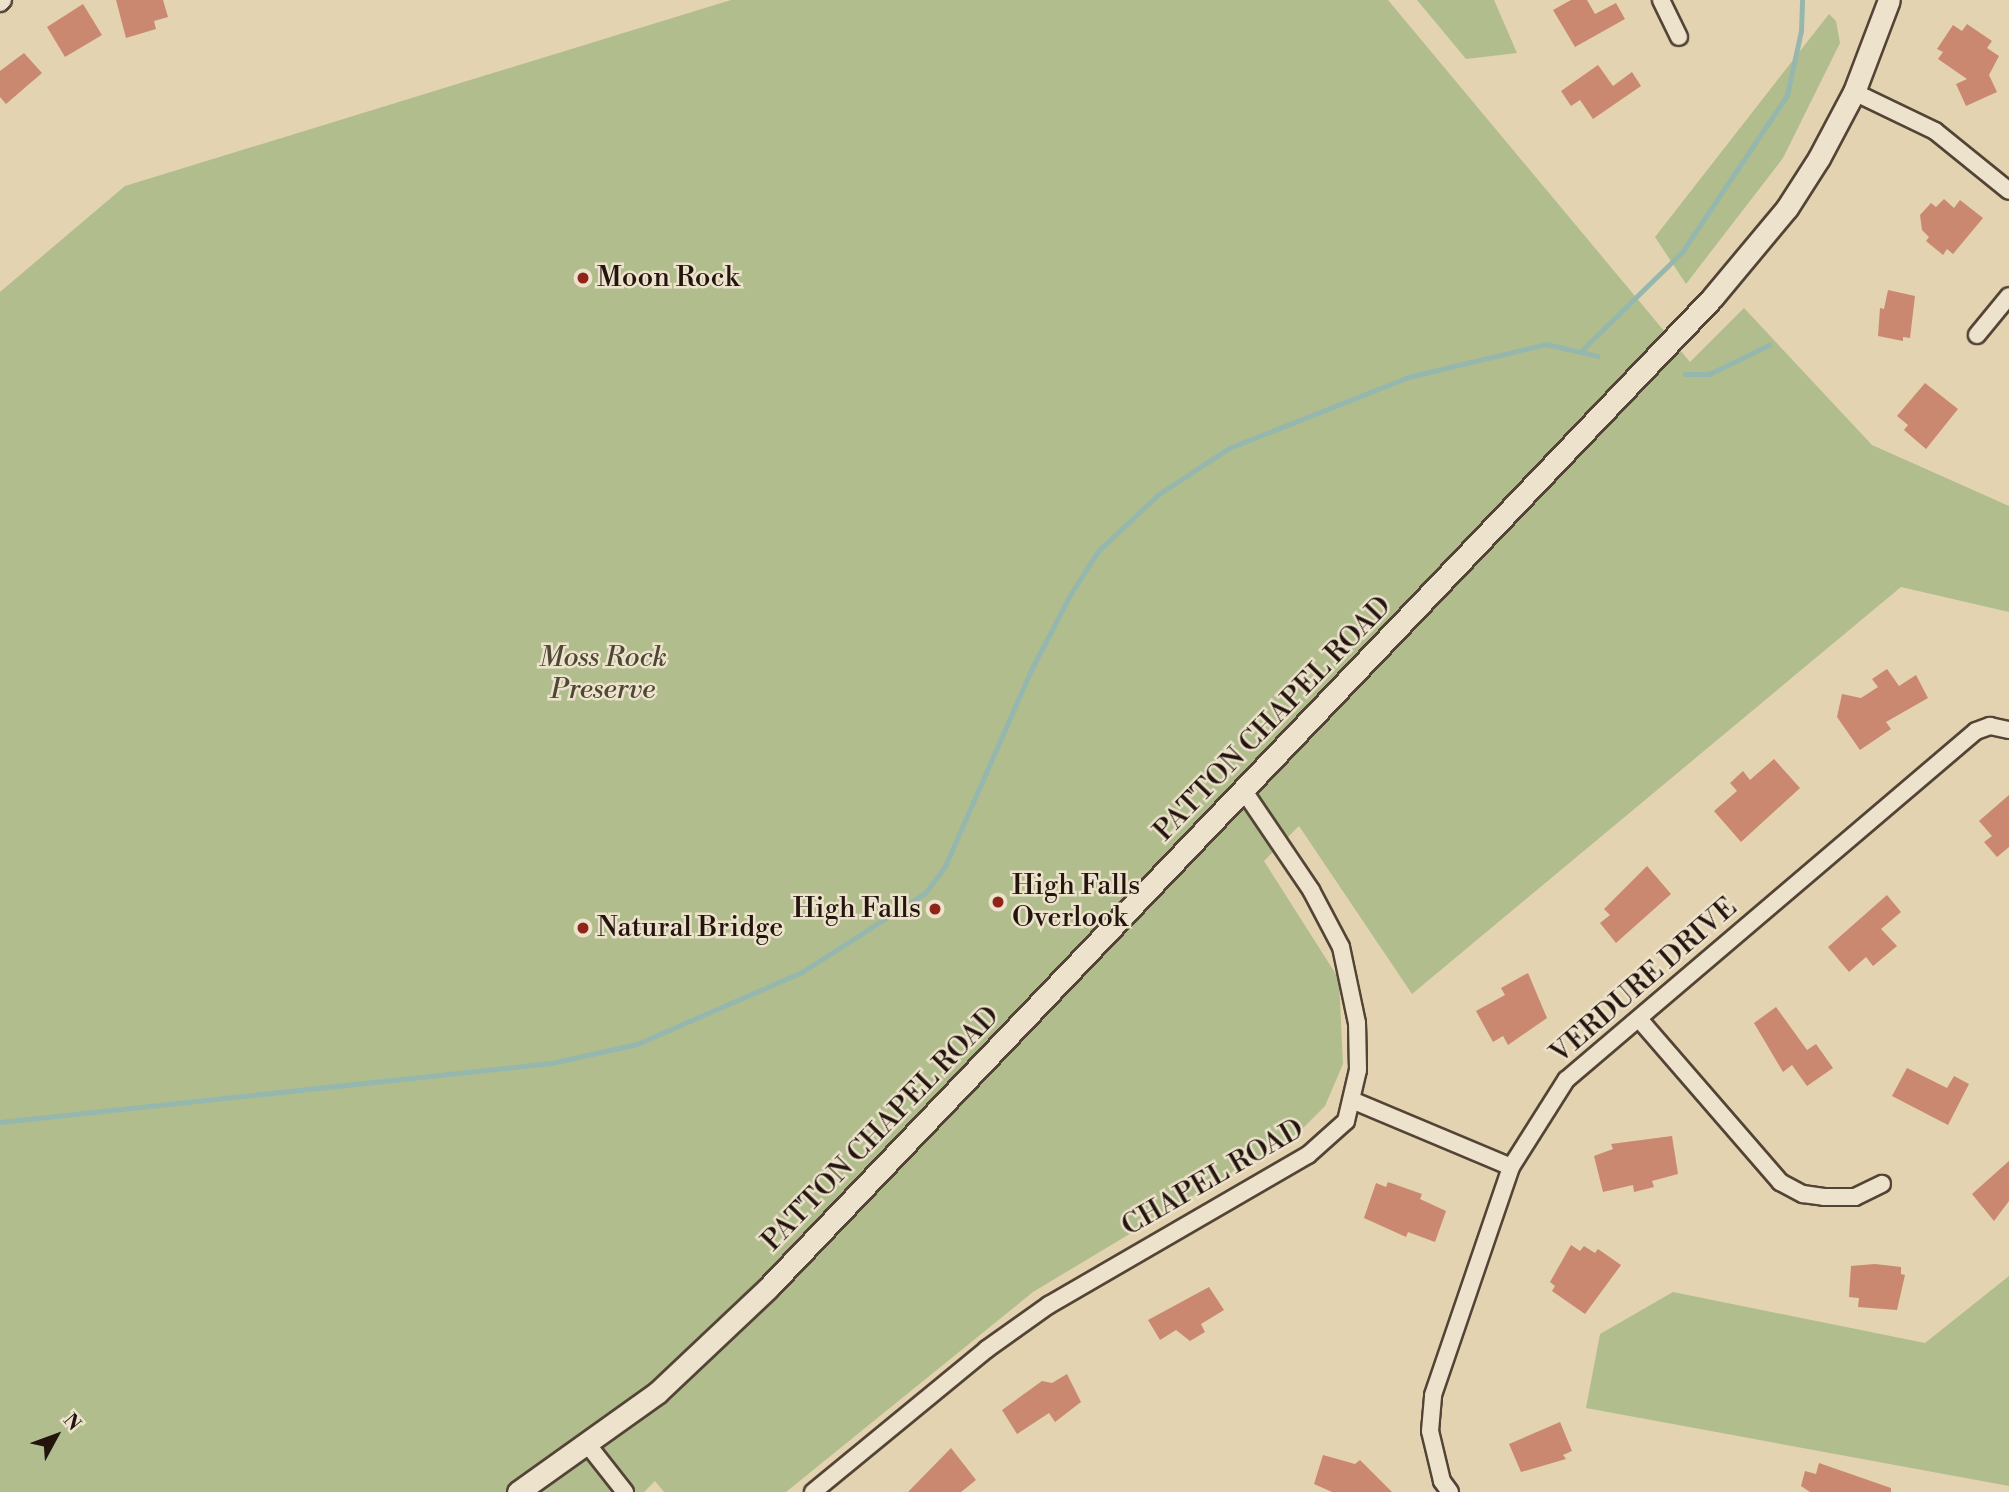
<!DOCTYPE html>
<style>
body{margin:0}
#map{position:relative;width:2009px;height:1492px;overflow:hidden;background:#e4d3b0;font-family:"Libre Bodoni",serif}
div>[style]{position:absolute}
.green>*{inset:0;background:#b1bd8d}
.stream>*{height:5px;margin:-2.5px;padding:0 2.5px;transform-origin:2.5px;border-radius:2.5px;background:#95b7ae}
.building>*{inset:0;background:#ca8870}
.roads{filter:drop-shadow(2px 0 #534436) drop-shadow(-2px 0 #534436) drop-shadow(0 2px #534436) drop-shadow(0 -2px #534436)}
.street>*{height:16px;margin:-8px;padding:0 8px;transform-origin:8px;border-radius:8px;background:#ede2cc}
.secondary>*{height:21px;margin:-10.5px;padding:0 10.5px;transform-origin:10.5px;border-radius:10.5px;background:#ede2cc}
.dots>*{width:19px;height:19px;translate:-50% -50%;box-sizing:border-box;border:4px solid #ede2cc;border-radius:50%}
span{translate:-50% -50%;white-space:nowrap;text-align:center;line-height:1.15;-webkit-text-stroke:5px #ede2cc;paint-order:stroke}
.poi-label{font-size:28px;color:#23140e}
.left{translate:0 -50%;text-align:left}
.right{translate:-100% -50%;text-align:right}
.park-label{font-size:28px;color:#4e4734;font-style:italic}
.street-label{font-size:28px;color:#23140e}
.north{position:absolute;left:21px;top:1401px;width:70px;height:70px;-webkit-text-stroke:5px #ede2cc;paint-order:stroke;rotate:49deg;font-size:19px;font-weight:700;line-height:28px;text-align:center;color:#23140e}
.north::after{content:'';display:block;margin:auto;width:24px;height:32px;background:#23140e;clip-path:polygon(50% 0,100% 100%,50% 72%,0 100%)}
</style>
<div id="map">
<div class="green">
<i style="clip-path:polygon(731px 0,1388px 0,1690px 362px,1744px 308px,1872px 445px,2009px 506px,2009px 612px,1901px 587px,1412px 994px,1299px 826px,1264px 861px,1339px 979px,1343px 1064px,1325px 1106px,1298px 1133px,1033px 1292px,786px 1492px,664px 1492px,655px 1481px,644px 1492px,0 1492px,0 292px,125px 186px)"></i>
<i style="clip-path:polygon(1417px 0,1494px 0,1517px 53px,1466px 59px)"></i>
<i style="clip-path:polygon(1829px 14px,1836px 21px,1840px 43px,1783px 158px,1686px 284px,1655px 237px)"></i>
<i style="clip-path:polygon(2009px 1276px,2009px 1486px,1586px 1408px,1600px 1334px,1673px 1292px,1925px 1343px)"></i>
</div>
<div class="stream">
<i style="left:1582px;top:350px;width:140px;rotate:-44.4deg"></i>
<i style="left:1682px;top:252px;width:189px;rotate:-56.2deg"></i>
<i style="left:1787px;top:95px;width:66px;rotate:-77.7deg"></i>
<i style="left:1801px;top:31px;width:31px;rotate:-88deg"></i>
<i style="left:1685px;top:374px;width:24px"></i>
<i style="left:1709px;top:374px;width:67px;rotate:-25.8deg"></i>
<i style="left:0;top:1122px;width:554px;rotate:-6.11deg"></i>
<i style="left:551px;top:1063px;width:88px;rotate:-12.5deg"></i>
<i style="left:637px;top:1044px;width:180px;rotate:-23.6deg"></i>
<i style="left:802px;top:972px;width:146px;rotate:-32.7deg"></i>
<i style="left:925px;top:893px;width:34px;rotate:-53deg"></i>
<i style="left:945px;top:866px;width:216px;rotate:-66.3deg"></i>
<i style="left:1032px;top:668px;width:82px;rotate:-62.5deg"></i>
<i style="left:1070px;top:595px;width:52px;rotate:-57.5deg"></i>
<i style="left:1098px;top:551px;width:83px;rotate:-43.1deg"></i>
<i style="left:1159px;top:494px;width:84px;rotate:-33.3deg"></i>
<i style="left:1229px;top:448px;width:193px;rotate:-21.6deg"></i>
<i style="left:1408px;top:377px;width:142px;rotate:-13.4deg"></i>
<i style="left:1546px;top:344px;width:53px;rotate:13deg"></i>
</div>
<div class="building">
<i style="clip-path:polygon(116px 0,163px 0,168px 17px,154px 21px,156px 29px,126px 38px)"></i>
<i style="clip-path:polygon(1571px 0,1587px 0,1595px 14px,1616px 3px,1625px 19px,1575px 47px,1553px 10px)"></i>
<i style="clip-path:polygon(83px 4px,102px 35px,65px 57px,47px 27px)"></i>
<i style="clip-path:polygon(1967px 24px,1992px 41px,1987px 48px,1999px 56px,1989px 75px,1997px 92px,1966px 106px,1956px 84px,1967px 79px,1938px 59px,1943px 52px,1937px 49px,1953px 25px,1962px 31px)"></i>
<i style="clip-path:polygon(24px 53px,42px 73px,6px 104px,0 97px,0 71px)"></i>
<i style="clip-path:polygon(1598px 65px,1613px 86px,1632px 72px,1641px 86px,1593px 119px,1580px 100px,1571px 106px,1561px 91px)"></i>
<i style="clip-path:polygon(1944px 199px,1954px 208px,1960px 200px,1983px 218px,1953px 254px,1947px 249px,1943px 255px,1926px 241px,1929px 237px,1922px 230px,1920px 215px,1931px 203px,1936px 207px)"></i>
<i style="clip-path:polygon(1888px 290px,1915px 296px,1910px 338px,1903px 337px,1903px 341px,1878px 336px,1880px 308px,1884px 309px)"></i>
<i style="clip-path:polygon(1925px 383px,1958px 409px,1926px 449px,1904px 430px,1908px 425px,1897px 416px)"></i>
<i style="clip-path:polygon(1887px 669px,1899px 686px,1916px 675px,1928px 698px,1886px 722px,1891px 729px,1860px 750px,1837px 717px,1842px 694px,1861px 698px,1878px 687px,1872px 679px)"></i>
<i style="clip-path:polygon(1774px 759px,1800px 788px,1741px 842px,1714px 811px,1737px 791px,1730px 783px,1743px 771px,1750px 780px)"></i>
<i style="clip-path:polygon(2009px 795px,2009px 847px,1997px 857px,1984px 842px,1992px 836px,1979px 821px)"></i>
<i style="clip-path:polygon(1647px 866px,1671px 894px,1616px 943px,1600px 923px,1610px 915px,1604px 909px)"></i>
<i style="clip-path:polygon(1887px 895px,1901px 912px,1881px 929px,1897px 946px,1873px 966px,1866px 957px,1849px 972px,1828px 947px)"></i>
<i style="clip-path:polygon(1528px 973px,1547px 1018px,1508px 1045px,1503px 1036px,1493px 1042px,1476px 1011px,1505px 995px,1501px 988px)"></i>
<i style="clip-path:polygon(1776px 1007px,1807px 1050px,1816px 1044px,1833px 1068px,1807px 1086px,1792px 1065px,1783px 1072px,1754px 1023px)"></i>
<i style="clip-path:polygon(1907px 1068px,1947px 1088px,1954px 1076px,1969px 1084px,1948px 1125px,1892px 1096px)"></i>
<i style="clip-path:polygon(1672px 1136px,1678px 1174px,1652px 1181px,1654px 1187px,1634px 1192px,1633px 1185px,1603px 1192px,1594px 1156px,1613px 1149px,1611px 1144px)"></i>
<i style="clip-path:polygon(2009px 1161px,2009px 1201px,1994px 1221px,1972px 1194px)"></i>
<i style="clip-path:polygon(1388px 1182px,1422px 1194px,1420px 1199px,1446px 1211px,1435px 1242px,1408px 1232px,1406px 1237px,1364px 1218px,1376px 1183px,1386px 1187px)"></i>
<i style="clip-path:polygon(1571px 1245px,1580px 1251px,1584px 1246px,1595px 1253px,1598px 1249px,1621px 1265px,1585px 1314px,1552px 1291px,1555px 1286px,1550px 1282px)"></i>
<i style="clip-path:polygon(1875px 1264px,1901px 1267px,1901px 1274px,1905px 1275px,1897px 1310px,1858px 1307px,1859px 1298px,1849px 1297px,1851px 1266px)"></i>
<i style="clip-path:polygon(1209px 1287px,1224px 1310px,1201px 1324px,1205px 1332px,1190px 1341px,1176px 1330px,1160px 1340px,1148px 1320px)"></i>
<i style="clip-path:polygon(1067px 1374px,1081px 1402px,1055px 1422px,1049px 1413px,1017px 1434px,1002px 1410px,1042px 1381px,1052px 1383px)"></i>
<i style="clip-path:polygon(1560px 1422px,1572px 1451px,1563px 1455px,1566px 1459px,1521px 1472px,1509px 1444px)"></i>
<i style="clip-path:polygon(951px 1448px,976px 1480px,961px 1492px,908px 1492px)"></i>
<i style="clip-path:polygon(1323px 1455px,1355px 1464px,1360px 1460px,1392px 1492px,1332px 1492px,1314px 1484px)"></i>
<i style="clip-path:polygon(1819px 1463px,1891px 1488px,1891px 1492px,1810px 1492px,1801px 1486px,1805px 1471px,1816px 1474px)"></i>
</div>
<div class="roads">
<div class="street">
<i style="left:1661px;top:0;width:41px;rotate:64.1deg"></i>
<i style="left:0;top:3px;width:4px;rotate:-45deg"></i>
<i style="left:1854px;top:92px;width:90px;rotate:25.7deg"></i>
<i style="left:1935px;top:131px;width:95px;rotate:39deg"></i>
<i style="left:1977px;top:335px;width:50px;rotate:-50.6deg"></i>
<i style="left:1639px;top:1019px;width:216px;rotate:49.1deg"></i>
<i style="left:1780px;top:1182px;width:26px;rotate:28deg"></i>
<i style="left:1803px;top:1194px;width:21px;rotate:8deg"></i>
<i style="left:1824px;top:1197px;width:31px"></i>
<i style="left:1855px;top:1197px;width:30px;rotate:-26deg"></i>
<i style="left:1354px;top:1101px;width:170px;rotate:22.8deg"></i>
<i style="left:588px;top:1445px;width:60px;rotate:51.8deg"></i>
<i style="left:813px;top:1492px;width:225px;rotate:-39.4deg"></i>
<i style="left:987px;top:1349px;width:76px;rotate:-35.4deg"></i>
<i style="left:1049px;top:1305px;width:299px;rotate:-30.1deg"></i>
<i style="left:1308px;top:1155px;width:51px;rotate:-41.8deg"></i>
<i style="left:1346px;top:1121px;width:52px;rotate:-76.8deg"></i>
<i style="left:1358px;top:1070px;width:47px;rotate:-91.2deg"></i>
<i style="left:1357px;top:1023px;width:78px;rotate:-101.9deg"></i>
<i style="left:1341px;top:947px;width:64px;rotate:-117.8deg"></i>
<i style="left:1311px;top:890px;width:120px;rotate:-124.1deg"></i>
<i style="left:1450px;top:1492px;width:14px;rotate:-126deg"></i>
<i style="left:1442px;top:1481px;width:51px;rotate:-103.5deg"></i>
<i style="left:1430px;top:1431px;width:36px;rotate:-85deg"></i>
<i style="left:1433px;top:1395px;width:241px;rotate:-71.1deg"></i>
<i style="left:1511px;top:1167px;width:103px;rotate:-57.7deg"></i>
<i style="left:1566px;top:1080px;width:538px;rotate:-40.41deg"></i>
<i style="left:1976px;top:731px;width:15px;rotate:-20deg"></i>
<i style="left:1990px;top:726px;width:19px;rotate:12deg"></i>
</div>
<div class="secondary">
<i style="left:518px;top:1492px;width:172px;rotate:-35.5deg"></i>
<i style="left:658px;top:1392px;width:151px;rotate:-43.4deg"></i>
<i style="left:768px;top:1288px;width:1368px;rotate:-46.36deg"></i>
<i style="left:1712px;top:298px;width:117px;rotate:-50.2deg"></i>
<i style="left:1787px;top:208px;width:59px;rotate:-57.4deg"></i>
<i style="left:1819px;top:158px;width:75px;rotate:-62.1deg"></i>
<i style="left:1854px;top:92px;width:98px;rotate:-69.2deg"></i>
</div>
</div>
<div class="dots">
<i style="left:583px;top:278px;background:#8f2418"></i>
<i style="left:998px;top:902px;background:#8f2418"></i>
<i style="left:935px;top:909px;background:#8f2418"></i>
<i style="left:583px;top:928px;background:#8f2418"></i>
</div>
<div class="poi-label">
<span class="left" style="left:597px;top:278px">Moon Rock</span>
<span class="left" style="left:1012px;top:902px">High Falls<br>Overlook</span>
<span class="right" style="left:921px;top:909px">High Falls</span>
<span class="left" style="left:597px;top:928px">Natural Bridge</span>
</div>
<div class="park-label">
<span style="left:603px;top:674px">Moss Rock<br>Preserve</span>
</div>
<div class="street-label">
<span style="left:1273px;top:719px;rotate:-46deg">PATTON CHAPEL ROAD</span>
<span style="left:1644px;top:981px;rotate:-41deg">VERDURE DRIVE</span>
<span style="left:881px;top:1129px;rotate:-46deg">PATTON CHAPEL ROAD</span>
<span style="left:1213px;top:1178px;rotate:-30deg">CHAPEL ROAD</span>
</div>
<div class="north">N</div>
</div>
